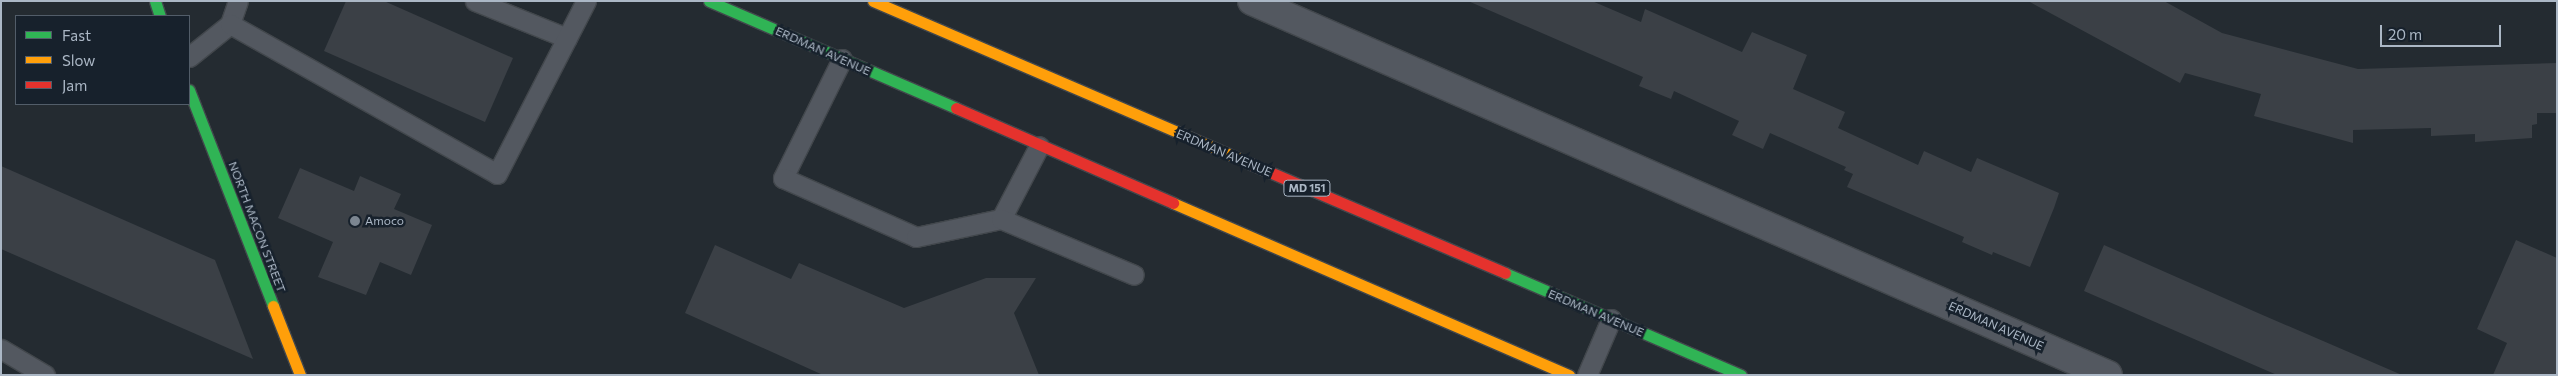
<!DOCTYPE html>
<style>
body{margin:0}
#map{position:relative;width:2558px;height:376px;overflow:hidden;background:#242b31;font-family:Commissioner,sans-serif}
div>[style]{position:absolute}
.building>*{inset:0;background:#3b4046}
.roads{filter:drop-shadow(1px 0 #42474c) drop-shadow(-1px 0 #42474c) drop-shadow(0 1px #42474c) drop-shadow(0 -1px #42474c)}
.lane>*{height:19px;margin:-9.5px;padding:0 9.5px;transform-origin:9.5px;border-radius:9.5px;background:#535860}
.street>*{height:28px;margin:-14px;padding:0 14px;transform-origin:14px;border-radius:14px;background:#535860}
.fast>*{height:11px;margin:-5.5px;padding:0 5.5px;transform-origin:5.5px;border-radius:5.5px;background:#30b455}
.slow>*{height:11px;margin:-5.5px;padding:0 5.5px;transform-origin:5.5px;border-radius:5.5px;background:#ff9f0a}
.jam>*{height:11px;margin:-5.5px;padding:0 5.5px;transform-origin:5.5px;border-radius:5.5px;background:#e5322d}
.dots>*{width:14px;height:14px;translate:-50% -50%;box-sizing:border-box;border:2px solid #17212c;border-radius:50%}
span{translate:-50% -50%;white-space:nowrap;text-align:center;line-height:1.15;-webkit-text-stroke:5px #17212c;paint-order:stroke}
.shield-label span{padding:1px 4px;background:#17212c;border:1px solid;border-radius:4px;-webkit-text-stroke-width:0}
.shield-label{font-size:11px;color:#abb7c5;font-weight:700}
.street-label{font-size:12px;color:#abb7c5}
.poi-label{font-size:12px;color:#abb7c5}
.left{translate:0 -50%;text-align:left}
.frame{position:absolute;inset:0;border:2px solid #abb7c5;pointer-events:none}
.legend{position:absolute;left:15px;top:15px;width:175px;height:90px;box-sizing:border-box;background:#17212c;border:1px solid #525d69;margin:0;padding:6px 9px;list-style:none;font-size:15px;color:#abb7c5}
.legend li{display:flex;align-items:center;gap:10px;height:25px}
.legend b{width:25px;border:1px solid #525d69}
.scale{position:absolute;left:2380px;top:25px;width:121px;height:22px;box-sizing:border-box;border:2px solid #abb7c5;border-top:0;padding-left:6px;font-size:15px;line-height:18px;white-space:nowrap;color:#abb7c5;-webkit-text-stroke:4px #17212c;paint-order:stroke}
</style>
<div id="map">
<div class="building">
<i style="clip-path:polygon(346px 1px,384px 1px,513px 58px,485px 122px,324px 51px)"></i>
<i style="clip-path:polygon(1468px 1px,1592px 1px,1641px 22px,1645px 9px,1742px 52px,1752px 32px,1807px 55px,1793px 89px,1845px 112px,1838px 128px,1918px 165px,1924px 151px,1971px 172px,1977px 158px,2059px 193px,2054px 208px,2030px 267px,1993px 252px,1992px 255px,1962px 242px,1964px 237px,1847px 187px,1853px 174px,1844px 170px,1846px 167px,1770px 133px,1763px 149px,1732px 135px,1739px 121px,1674px 91px,1671px 99px,1639px 86px,1643px 77px)"></i>
<i style="clip-path:polygon(2028px 1px,2164px 1px,2222px 33px,2358px 69px,2557px 63px,2557px 113px,2537px 113px,2537px 124px,2532px 125px,2532px 138px,2475px 142px,2475px 134px,2431px 136px,2431px 128px,2353px 130px,2353px 143px,2254px 116px,2261px 94px,2185px 73px,2180px 83px)"></i>
<i style="clip-path:polygon(1px 166px,215px 260px,253px 359px,1px 249px)"></i>
<i style="clip-path:polygon(300px 168px,354px 191px,360px 176px,401px 194px,394px 209px,432px 225px,411px 275px,380px 262px,366px 295px,318px 277px,333px 242px,278px 218px)"></i>
<i style="clip-path:polygon(2516px 240px,2557px 258px,2557px 375px,2493px 375px,2507px 343px,2477px 329px)"></i>
<i style="clip-path:polygon(715px 245px,791px 279px,799px 263px,904px 308px,986px 278px,1036px 278px,1014px 313px,1039px 375px,823px 375px,685px 313px)"></i>
<i style="clip-path:polygon(2104px 245px,2258px 313px,2402px 375px,2277px 375px,2217px 349px,2084px 291px)"></i>
</div>
<div class="roads">
<div class="lane">
<i style="left:475px;top:1px;width:99px;rotate:21.9deg"></i>
<i style="left:230px;top:24px;width:24px;rotate:-71deg"></i>
<i style="left:189px;top:57px;width:53px;rotate:-38.8deg"></i>
<i style="left:230px;top:24px;width:306px;rotate:29.3deg"></i>
<i style="left:497px;top:174px;width:195px;rotate:-62.8deg"></i>
<i style="left:842px;top:59px;width:133px;rotate:116.4deg"></i>
<i style="left:783px;top:178px;width:145px;rotate:23.9deg"></i>
<i style="left:916px;top:237px;width:87px;rotate:-12deg"></i>
<i style="left:1001px;top:219px;width:82px;rotate:-62.5deg"></i>
<i style="left:1001px;top:219px;width:144px;rotate:22.8deg"></i>
<i style="left:1px;top:349px;width:51px;rotate:30.6deg"></i>
<i style="left:1587px;top:375px;width:61px;rotate:-66.8deg"></i>
</div>
<div class="street">
<i style="left:1252px;top:1px;width:934px;rotate:23.6deg"></i>
</div>
<div class="fast">
<i style="left:155px;top:1px;width:16px;rotate:72deg"></i>
<i style="left:709px;top:1px;width:269px;rotate:23.4deg"></i>
<i style="left:189px;top:90px;width:232px;rotate:68.7deg"></i>
<i style="left:1505px;top:273px;width:257px;rotate:23.4deg"></i>
</div>
<div class="slow">
<i style="left:873px;top:1px;width:404px;rotate:23.3deg"></i>
<i style="left:1173px;top:203px;width:432px;rotate:23.5deg"></i>
<i style="left:273px;top:306px;width:74px;rotate:68.6deg"></i>
</div>
<div class="jam">
<i style="left:956px;top:108px;width:237px;rotate:23.6deg"></i>
<i style="left:1244px;top:161px;width:284px;rotate:23.2deg"></i>
</div>
</div>
<div class="dots">
<i style="left:355px;top:221px;background:#7c8691"></i>
</div>
<div class="shield-label">
<span style="left:1307px;top:188px">MD 151</span>
</div>
<div class="street-label">
<span style="left:823px;top:51px;rotate:24deg">ERDMAN AVENUE</span>
<span style="left:1224px;top:153px;rotate:23deg">ERDMAN AVENUE</span>
<span style="left:257px;top:227px;rotate:69deg">NORTH MACON STREET</span>
<span style="left:1596px;top:313px;rotate:23deg">ERDMAN AVENUE</span>
<span style="left:1996px;top:326px;rotate:24deg">ERDMAN AVENUE</span>
</div>
<div class="poi-label">
<span class="left" style="left:365px;top:221px">Amoco</span>
</div>
<div class="frame"></div>
<ul class="legend">
<li><b style="height:6px;background:#30b455"></b>Fast</li>
<li><b style="height:6px;background:#ff9f0a"></b>Slow</li>
<li><b style="height:6px;background:#e5322d"></b>Jam</li>
</ul>
<div class="scale">20 m</div>
</div>
